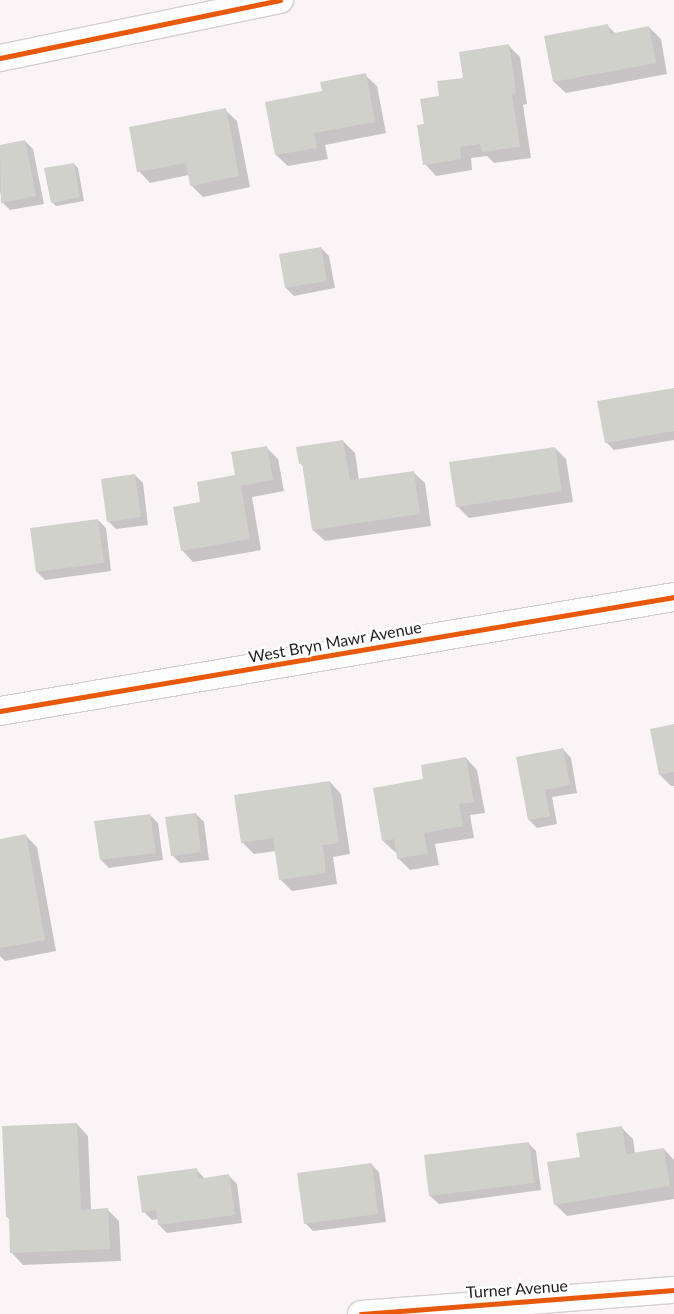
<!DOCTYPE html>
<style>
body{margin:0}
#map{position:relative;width:674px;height:1314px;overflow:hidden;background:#fbf4f7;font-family:Lato,sans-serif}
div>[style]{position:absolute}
.shadow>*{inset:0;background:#0003}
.building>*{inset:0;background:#d1d1cc}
.roads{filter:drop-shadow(1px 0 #d6cfd2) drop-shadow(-1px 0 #d6cfd2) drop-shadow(0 1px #d6cfd2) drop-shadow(0 -1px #d6cfd2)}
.street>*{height:26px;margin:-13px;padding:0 13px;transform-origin:13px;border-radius:13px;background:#fefdfe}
.secondary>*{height:28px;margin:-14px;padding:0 14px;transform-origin:14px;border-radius:14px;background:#fefdfe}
.cycleway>*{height:5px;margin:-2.5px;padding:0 2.5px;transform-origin:2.5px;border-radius:2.5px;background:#e8590c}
span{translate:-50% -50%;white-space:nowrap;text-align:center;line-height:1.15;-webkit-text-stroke:4.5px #fff;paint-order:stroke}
.street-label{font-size:16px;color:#221b1e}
</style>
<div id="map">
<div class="shadow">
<i style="clip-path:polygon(607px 25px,616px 34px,649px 27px,661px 39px,667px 74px,566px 93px,554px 82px)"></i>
<i style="clip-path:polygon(509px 46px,520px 57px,527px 104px,523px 105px,531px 158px,494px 163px,487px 156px,471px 158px,472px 170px,436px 176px,425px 164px,425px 125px,441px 97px)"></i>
<i style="clip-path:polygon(365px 75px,377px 86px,386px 133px,325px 145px,328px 159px,288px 166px,276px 155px,324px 92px)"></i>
<i style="clip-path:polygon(225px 110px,237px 121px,250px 187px,203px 197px,191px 185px,189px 175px,150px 183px,139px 171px)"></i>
<i style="clip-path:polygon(25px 141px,33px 149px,44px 204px,10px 210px,2px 202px,0 190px,0 146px)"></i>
<i style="clip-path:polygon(74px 164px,78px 168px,84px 201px,56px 206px,52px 202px)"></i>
<i style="clip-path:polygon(321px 248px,329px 256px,335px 288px,294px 296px,286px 288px)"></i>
<i style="clip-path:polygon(674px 389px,674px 440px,614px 450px,606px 442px)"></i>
<i style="clip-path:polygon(343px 441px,355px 453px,359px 480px,413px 472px,425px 483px,431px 526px,325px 541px,313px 530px,304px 467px,300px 463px)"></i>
<i style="clip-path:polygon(266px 447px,278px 459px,284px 491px,252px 497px,261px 550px,193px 562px,182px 550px,202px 503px,236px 476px)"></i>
<i style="clip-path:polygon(555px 448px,566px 459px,573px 502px,469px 518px,457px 506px)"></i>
<i style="clip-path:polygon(135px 475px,143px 483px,148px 525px,116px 529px,108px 521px)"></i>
<i style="clip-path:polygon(98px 520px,106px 528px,111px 571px,45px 580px,37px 572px)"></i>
<i style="clip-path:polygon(674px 725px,674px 786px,671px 786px,660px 775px)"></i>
<i style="clip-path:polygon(563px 749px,571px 758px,577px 793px,552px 797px,557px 824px,537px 828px,529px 820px)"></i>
<i style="clip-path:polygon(466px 758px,477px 770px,485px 813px,470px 815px,474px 838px,435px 844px,439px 865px,410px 870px,398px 858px,397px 852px,395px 852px,383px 841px,425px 780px)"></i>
<i style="clip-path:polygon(330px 782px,341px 794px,350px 854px,333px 857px,337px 884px,292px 891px,280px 879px,276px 851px,254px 854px,242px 842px)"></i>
<i style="clip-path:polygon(196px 814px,204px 822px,209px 860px,180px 863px,172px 855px)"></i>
<i style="clip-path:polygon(150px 815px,158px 823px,163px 860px,109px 868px,101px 860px,96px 822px)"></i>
<i style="clip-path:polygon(25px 835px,37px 847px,56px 951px,5px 961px,0 956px,0 840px)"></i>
<i style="clip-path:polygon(77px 1124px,88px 1136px,91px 1210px,108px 1210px,119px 1221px,121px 1261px,23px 1265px,12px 1253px,10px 1220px,7px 1217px)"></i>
<i style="clip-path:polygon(621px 1127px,633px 1139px,635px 1154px,664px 1149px,674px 1160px,674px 1199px,567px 1216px,555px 1204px,582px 1158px)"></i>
<i style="clip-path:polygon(528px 1143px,536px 1151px,541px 1190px,439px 1204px,430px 1196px)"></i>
<i style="clip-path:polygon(371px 1164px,379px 1172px,386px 1222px,313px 1231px,305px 1223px)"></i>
<i style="clip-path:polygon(196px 1169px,205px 1179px,229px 1176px,237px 1184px,242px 1223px,167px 1233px,159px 1225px,158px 1219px,152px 1220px,144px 1212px)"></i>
</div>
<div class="building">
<i style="clip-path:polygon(608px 24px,610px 34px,649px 26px,656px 63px,553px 82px,544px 36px)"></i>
<i style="clip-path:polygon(509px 44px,516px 93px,512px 94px,520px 147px,482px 152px,480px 144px,460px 147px,461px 159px,423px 165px,417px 125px,424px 124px,420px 99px,439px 96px,437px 81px,463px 78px,459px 52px)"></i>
<i style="clip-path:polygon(366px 73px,375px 122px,314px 133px,317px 148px,275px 155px,265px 102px,322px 91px,320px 82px)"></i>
<i style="clip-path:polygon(226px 108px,239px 176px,190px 186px,186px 163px,137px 172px,129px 127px)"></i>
<i style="clip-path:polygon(25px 140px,36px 196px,1px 203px,0 145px)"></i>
<i style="clip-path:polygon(74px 163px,80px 197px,51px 203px,44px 168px)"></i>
<i style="clip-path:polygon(321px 247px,327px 281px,285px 288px,279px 254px)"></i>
<i style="clip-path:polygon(674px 388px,674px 431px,605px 443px,597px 401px)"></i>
<i style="clip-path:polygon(343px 440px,350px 480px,414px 471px,420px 514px,312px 530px,302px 463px,299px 464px,296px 447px)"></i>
<i style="clip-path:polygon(267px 446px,273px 480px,241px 486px,250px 539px,181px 551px,173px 507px,200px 502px,197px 482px,235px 475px,231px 452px)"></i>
<i style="clip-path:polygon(555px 447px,562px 491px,456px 507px,449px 462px)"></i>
<i style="clip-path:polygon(135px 474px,141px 517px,107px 522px,101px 479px)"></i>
<i style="clip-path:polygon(98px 519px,104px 563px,36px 572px,30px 528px)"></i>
<i style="clip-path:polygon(674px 724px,674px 772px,659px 775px,650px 729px)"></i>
<i style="clip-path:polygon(563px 748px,570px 785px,545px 790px,550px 816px,528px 820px,516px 757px)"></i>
<i style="clip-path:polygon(466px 757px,474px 802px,459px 804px,463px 826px,424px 833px,428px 853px,397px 859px,394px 839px,382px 841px,373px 788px,423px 779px,421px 765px)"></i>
<i style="clip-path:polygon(330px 781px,339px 843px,323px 845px,326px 873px,279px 880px,273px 838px,241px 843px,234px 795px)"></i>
<i style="clip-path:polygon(196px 813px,201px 852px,171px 856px,165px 817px)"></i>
<i style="clip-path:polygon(150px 814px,156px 853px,100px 860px,94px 821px)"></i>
<i style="clip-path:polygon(26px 834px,45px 940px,0 948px,0 839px)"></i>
<i style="clip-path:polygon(77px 1123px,81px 1210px,108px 1208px,110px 1249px,10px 1253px,9px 1217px,6px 1217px,2px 1126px)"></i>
<i style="clip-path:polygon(622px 1126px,626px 1154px,664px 1148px,670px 1186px,554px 1205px,547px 1162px,580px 1157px,576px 1133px)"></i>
<i style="clip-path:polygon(529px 1142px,534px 1183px,429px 1196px,424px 1155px)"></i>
<i style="clip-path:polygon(372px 1163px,378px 1214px,304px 1224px,297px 1173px)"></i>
<i style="clip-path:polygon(197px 1168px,198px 1179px,229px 1174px,235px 1215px,158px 1225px,156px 1210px,142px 1213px,137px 1176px)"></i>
</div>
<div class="roads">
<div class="street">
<i style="left:0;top:58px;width:286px;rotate:-11.7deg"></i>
<i style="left:361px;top:1314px;width:314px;rotate:-4.4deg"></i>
</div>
<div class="secondary">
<i style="left:0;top:711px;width:684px;rotate:-9.6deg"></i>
</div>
</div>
<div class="cycleway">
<i style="left:0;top:58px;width:286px;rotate:-11.7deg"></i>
<i style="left:0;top:711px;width:684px;rotate:-9.6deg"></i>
<i style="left:361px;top:1314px;width:314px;rotate:-4.4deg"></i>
</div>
<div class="street-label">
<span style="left:335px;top:642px;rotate:-10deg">West Bryn Mawr Avenue</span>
<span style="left:517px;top:1289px;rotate:-4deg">Turner Avenue</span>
</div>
</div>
